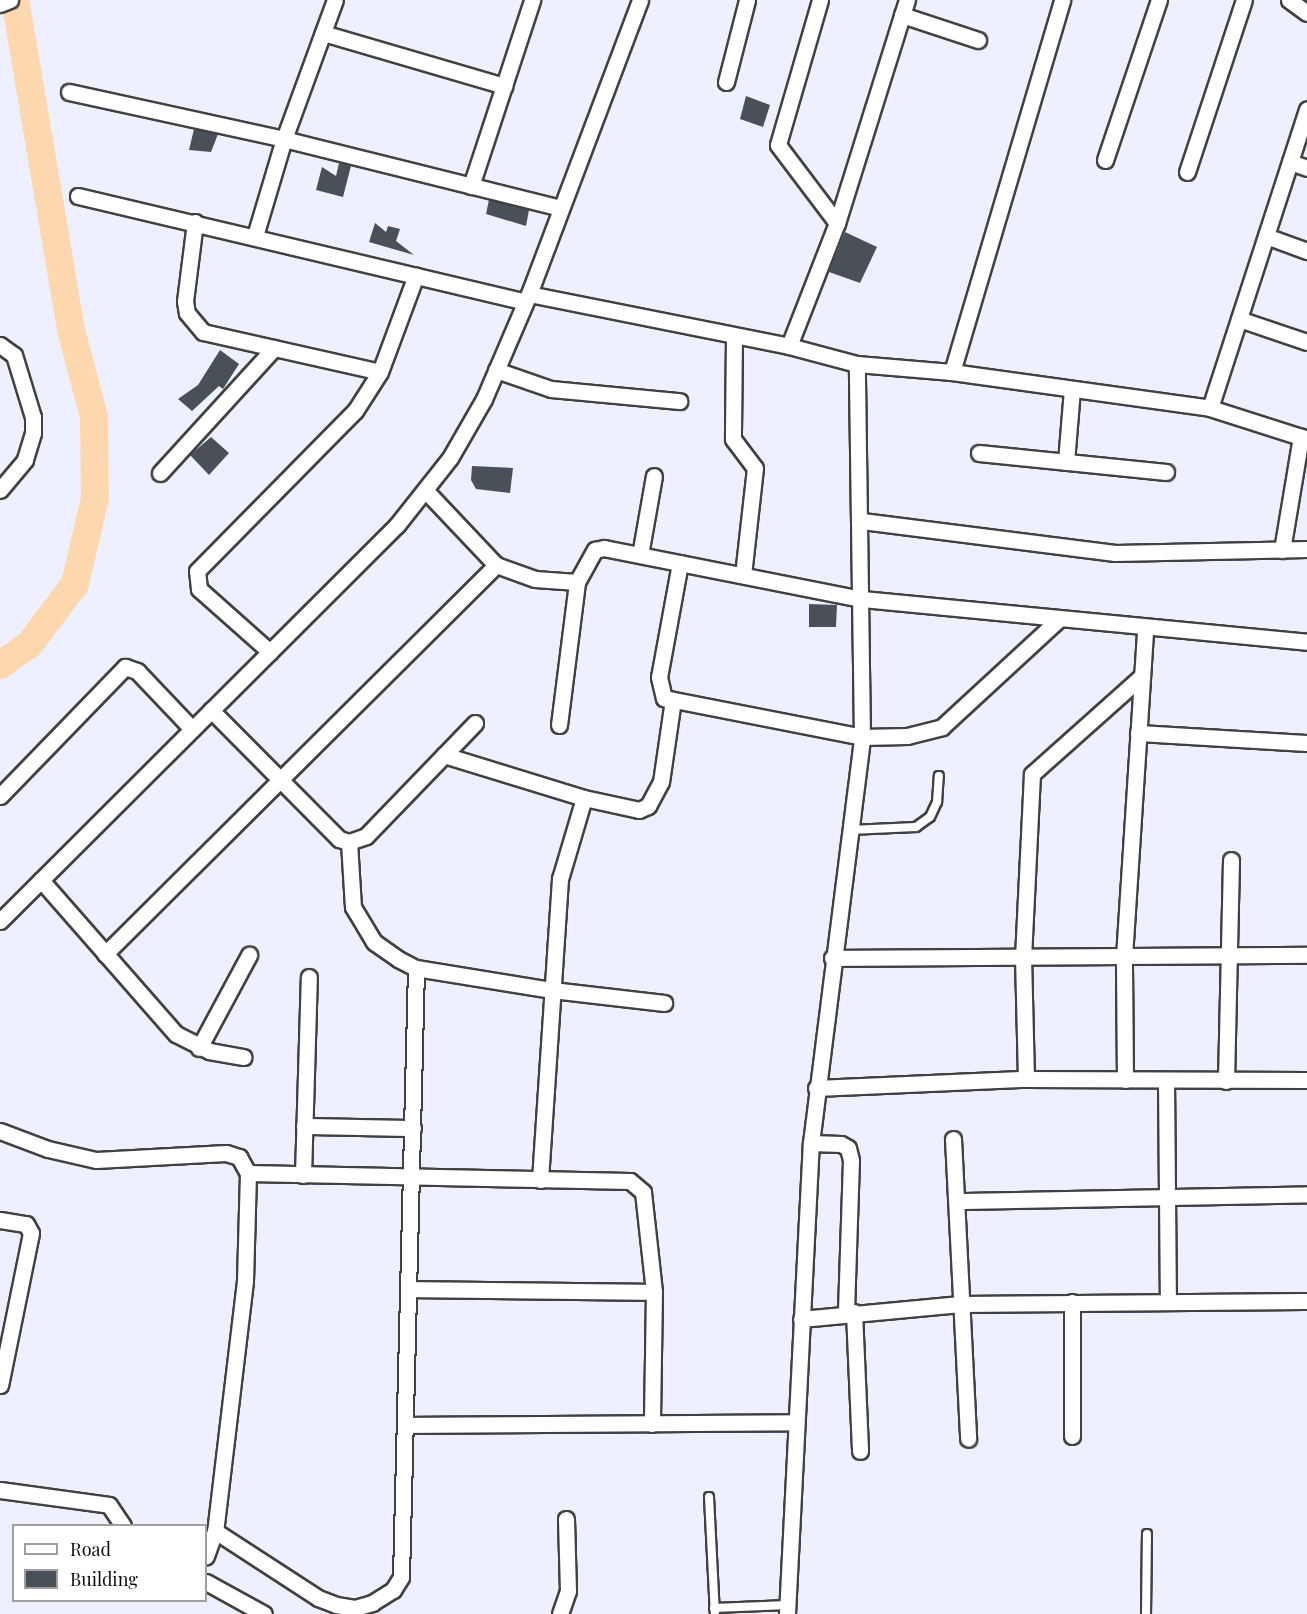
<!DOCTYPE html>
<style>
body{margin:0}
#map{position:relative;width:1307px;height:1614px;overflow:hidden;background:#eff0ff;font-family:"Playfair Display",serif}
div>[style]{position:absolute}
.river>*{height:28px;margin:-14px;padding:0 14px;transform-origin:14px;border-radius:14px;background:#fdd8ae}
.building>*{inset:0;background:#495058}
.roads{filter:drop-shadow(2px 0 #414141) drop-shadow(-2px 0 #414141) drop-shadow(0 2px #414141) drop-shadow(0 -2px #414141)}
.lane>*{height:8px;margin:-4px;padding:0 4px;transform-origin:4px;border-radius:4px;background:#fff}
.street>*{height:15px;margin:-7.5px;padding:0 7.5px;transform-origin:7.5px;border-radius:7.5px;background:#fff}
span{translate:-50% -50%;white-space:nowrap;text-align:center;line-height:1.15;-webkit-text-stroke:6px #fff;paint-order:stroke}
.legend{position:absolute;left:12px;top:1524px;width:195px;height:78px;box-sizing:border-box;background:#fff;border:2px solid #9f9f9f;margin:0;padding:8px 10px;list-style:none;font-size:18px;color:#0e0e0e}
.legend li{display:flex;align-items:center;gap:12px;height:30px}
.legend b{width:30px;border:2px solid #9f9f9f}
</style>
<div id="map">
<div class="river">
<i style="left:0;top:665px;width:35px;rotate:-35deg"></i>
<i style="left:29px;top:645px;width:76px;rotate:-53deg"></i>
<i style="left:75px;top:584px;width:88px;rotate:-76.9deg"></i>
<i style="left:95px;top:498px;width:81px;rotate:-90.7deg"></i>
<i style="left:94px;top:417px;width:90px;rotate:-104.8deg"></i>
<i style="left:71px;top:330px;width:335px;rotate:-99.6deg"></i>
</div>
<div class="building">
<i style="clip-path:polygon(746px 96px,770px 105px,763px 127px,740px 119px)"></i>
<i style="clip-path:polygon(194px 129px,218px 134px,211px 152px,189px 150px)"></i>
<i style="clip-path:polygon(339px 163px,351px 166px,343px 197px,316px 190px,322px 167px,336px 176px)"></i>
<i style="clip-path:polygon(489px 200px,529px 210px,526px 226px,486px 214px)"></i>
<i style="clip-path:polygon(375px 223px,386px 232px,388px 226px,400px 229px,396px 241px,414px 255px,369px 242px)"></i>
<i style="clip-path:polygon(845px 232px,877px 247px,860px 283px,829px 272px)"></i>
<i style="clip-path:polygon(220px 350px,239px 364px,223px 389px,219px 386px,192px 411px,178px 399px,198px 385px)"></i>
<i style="clip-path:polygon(211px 437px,229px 453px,209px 475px,190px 455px)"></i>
<i style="clip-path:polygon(472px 466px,513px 468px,510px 493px,476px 489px,471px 480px)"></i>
<i style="clip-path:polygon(809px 604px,837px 605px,836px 627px,809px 627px)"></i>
</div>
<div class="roads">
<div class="lane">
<i style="left:850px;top:830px;width:66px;rotate:-2.6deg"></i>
<i style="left:916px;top:827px;width:17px;rotate:-36deg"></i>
<i style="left:930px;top:817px;width:17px;rotate:-65deg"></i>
<i style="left:937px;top:802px;width:26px;rotate:-86deg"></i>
<i style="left:709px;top:1497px;width:117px;rotate:87.1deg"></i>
<i style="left:714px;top:1608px;width:74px;rotate:-2.3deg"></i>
<i style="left:1146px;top:1614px;width:80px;rotate:-89.3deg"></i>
</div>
<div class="street">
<i style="left:820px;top:0;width:151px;rotate:106.2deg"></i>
<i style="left:778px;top:145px;width:98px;rotate:52.9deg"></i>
<i style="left:1289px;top:0;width:22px;rotate:36deg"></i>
<i style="left:0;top:4px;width:11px;rotate:-22deg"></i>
<i style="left:902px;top:15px;width:80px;rotate:18.2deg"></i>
<i style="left:323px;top:33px;width:189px;rotate:16.3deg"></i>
<i style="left:726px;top:82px;width:85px;rotate:-75.6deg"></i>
<i style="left:69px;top:92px;width:220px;rotate:12.3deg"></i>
<i style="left:284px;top:139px;width:285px;rotate:14deg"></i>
<i style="left:1105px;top:160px;width:169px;rotate:-71.4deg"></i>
<i style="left:1290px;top:162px;width:18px;rotate:19deg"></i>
<i style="left:1187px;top:172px;width:181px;rotate:-71.7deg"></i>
<i style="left:471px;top:186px;width:196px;rotate:-71.8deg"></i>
<i style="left:78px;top:196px;width:459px;rotate:13.3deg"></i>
<i style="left:195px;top:222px;width:80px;rotate:97.2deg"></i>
<i style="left:185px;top:301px;width:12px;rotate:81deg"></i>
<i style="left:187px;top:313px;width:25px;rotate:50deg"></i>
<i style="left:203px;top:332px;width:181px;rotate:12.7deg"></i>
<i style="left:255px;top:236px;width:101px;rotate:-73.4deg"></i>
<i style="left:284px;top:139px;width:148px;rotate:-69.9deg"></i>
<i style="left:1266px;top:236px;width:44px;rotate:20.1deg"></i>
<i style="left:529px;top:294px;width:265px;rotate:11.3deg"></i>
<i style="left:789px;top:346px;width:70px;rotate:14.8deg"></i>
<i style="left:857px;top:364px;width:95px;rotate:4.8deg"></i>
<i style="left:952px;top:372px;width:260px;rotate:7.9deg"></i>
<i style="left:1210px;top:408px;width:102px;rotate:17.7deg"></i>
<i style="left:1239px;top:319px;width:72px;rotate:18.7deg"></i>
<i style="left:734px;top:337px;width:102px;rotate:90.6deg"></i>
<i style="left:733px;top:439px;width:36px;rotate:53deg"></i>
<i style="left:755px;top:468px;width:108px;rotate:96.4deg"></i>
<i style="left:0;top:345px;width:17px;rotate:36deg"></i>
<i style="left:14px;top:355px;width:65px;rotate:73deg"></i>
<i style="left:33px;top:417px;width:16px;rotate:90deg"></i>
<i style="left:33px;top:433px;width:28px;rotate:107deg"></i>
<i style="left:25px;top:460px;width:39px;rotate:130deg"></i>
<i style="left:789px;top:346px;width:132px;rotate:-68.7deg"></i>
<i style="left:837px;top:223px;width:234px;rotate:-72.6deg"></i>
<i style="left:496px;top:370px;width:58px;rotate:19.1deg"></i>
<i style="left:551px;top:389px;width:129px;rotate:5.4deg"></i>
<i style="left:952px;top:372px;width:388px;rotate:-73.5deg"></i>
<i style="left:1210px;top:408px;width:314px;rotate:-72deg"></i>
<i style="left:979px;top:453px;width:188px;rotate:5.8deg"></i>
<i style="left:1066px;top:462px;width:73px;rotate:-85.3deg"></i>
<i style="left:160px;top:473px;width:169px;rotate:-47.6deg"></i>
<i style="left:426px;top:491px;width:102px;rotate:46.6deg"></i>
<i style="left:496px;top:565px;width:41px;rotate:19.7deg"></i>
<i style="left:535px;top:579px;width:42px;rotate:4.1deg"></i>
<i style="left:862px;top:521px;width:255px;rotate:7.2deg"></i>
<i style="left:1115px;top:553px;width:192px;rotate:-1.2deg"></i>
<i style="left:1282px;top:550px;width:115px;rotate:-80.5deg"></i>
<i style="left:640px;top:555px;width:80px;rotate:-80deg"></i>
<i style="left:680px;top:563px;width:116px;rotate:100.4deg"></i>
<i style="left:659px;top:677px;width:22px;rotate:77deg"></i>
<i style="left:664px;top:698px;width:202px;rotate:11.1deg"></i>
<i style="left:862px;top:737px;width:45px;rotate:-1.3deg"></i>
<i style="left:907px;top:736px;width:36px;rotate:-14deg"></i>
<i style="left:942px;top:727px;width:158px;rotate:-42.7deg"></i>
<i style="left:270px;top:652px;width:95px;rotate:-138.4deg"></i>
<i style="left:199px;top:589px;width:18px;rotate:-96deg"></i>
<i style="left:197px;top:571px;width:225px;rotate:-45.4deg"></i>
<i style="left:355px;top:411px;width:46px;rotate:-57.3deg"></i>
<i style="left:380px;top:372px;width:103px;rotate:-69.6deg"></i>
<i style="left:211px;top:710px;width:182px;rotate:45.2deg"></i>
<i style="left:339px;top:839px;width:10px;rotate:17deg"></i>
<i style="left:349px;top:842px;width:18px;rotate:-19deg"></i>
<i style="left:366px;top:836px;width:157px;rotate:-46deg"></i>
<i style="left:559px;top:725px;width:144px;rotate:-82.8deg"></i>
<i style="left:577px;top:582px;width:37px;rotate:-61deg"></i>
<i style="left:595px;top:550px;width:9px;rotate:-13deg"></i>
<i style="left:604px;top:548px;width:263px;rotate:11.2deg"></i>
<i style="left:862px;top:599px;width:447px;rotate:5.5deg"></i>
<i style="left:1138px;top:733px;width:169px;rotate:3.4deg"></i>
<i style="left:444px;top:755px;width:146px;rotate:17.1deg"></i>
<i style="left:584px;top:798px;width:56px;rotate:12.3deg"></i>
<i style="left:639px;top:810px;width:10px;rotate:-24deg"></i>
<i style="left:648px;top:806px;width:27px;rotate:-62deg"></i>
<i style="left:661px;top:782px;width:83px;rotate:-81.7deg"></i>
<i style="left:0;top:796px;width:180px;rotate:-45.9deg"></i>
<i style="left:125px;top:667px;width:13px;rotate:18deg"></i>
<i style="left:137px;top:671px;width:80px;rotate:46.5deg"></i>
<i style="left:349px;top:842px;width:65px;rotate:86.5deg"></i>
<i style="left:353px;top:907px;width:41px;rotate:59deg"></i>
<i style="left:374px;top:942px;width:29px;rotate:35deg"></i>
<i style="left:398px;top:959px;width:20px;rotate:27deg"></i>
<i style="left:416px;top:968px;width:138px;rotate:9.2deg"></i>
<i style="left:552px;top:990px;width:113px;rotate:6.6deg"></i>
<i style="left:41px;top:880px;width:205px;rotate:48.8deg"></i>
<i style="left:176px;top:1034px;width:37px;rotate:27deg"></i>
<i style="left:209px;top:1051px;width:35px;rotate:10deg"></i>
<i style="left:0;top:921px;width:561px;rotate:-44.93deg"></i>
<i style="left:397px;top:525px;width:85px;rotate:-51.7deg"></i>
<i style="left:450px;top:458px;width:68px;rotate:-60deg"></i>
<i style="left:484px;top:399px;width:114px;rotate:-66.8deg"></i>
<i style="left:529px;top:294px;width:314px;rotate:-69.3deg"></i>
<i style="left:105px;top:954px;width:552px;rotate:-44.85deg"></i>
<i style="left:832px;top:958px;width:475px;rotate:-0.4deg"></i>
<i style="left:199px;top:1048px;width:106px;rotate:-61.7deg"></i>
<i style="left:1026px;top:1079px;width:121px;rotate:-91.4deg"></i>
<i style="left:1023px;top:958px;width:184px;rotate:-87.2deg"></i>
<i style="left:1032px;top:774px;width:147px;rotate:-41.7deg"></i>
<i style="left:1125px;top:1080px;width:123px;rotate:-90.5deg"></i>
<i style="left:1124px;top:957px;width:329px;rotate:-86.3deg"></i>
<i style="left:1166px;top:1080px;width:220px;rotate:89.5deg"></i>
<i style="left:1226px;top:1081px;width:221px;rotate:-88.7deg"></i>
<i style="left:816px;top:1088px;width:210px;rotate:-2.5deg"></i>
<i style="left:1026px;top:1079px;width:281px;rotate:0.2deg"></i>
<i style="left:304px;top:1126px;width:109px;rotate:1.1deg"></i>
<i style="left:0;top:1131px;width:51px;rotate:20.6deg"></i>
<i style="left:48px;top:1149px;width:49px;rotate:12.9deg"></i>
<i style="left:96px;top:1160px;width:130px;rotate:-3.1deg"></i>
<i style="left:226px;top:1153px;width:14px;rotate:17deg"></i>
<i style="left:239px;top:1157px;width:18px;rotate:61deg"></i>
<i style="left:248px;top:1173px;width:108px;rotate:91.6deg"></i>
<i style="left:245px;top:1281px;width:252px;rotate:96.8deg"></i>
<i style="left:215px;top:1531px;width:27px;rotate:110deg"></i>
<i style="left:953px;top:1139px;width:300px;rotate:87.1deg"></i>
<i style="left:811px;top:1143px;width:30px;rotate:2deg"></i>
<i style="left:841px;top:1144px;width:8px;rotate:30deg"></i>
<i style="left:848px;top:1148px;width:12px;rotate:76deg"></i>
<i style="left:851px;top:1160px;width:152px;rotate:91.9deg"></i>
<i style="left:248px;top:1173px;width:382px;rotate:1.2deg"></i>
<i style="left:630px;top:1181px;width:17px;rotate:40deg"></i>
<i style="left:643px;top:1192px;width:101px;rotate:83.7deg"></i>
<i style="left:654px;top:1292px;width:132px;rotate:90.9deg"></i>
<i style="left:303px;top:1175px;width:198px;rotate:-88.3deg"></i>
<i style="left:540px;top:1180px;width:302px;rotate:-86.2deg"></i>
<i style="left:560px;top:879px;width:84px;rotate:-73.5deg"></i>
<i style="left:958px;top:1201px;width:349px;rotate:-1.1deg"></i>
<i style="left:0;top:1220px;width:26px;rotate:9deg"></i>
<i style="left:26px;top:1224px;width:10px;rotate:61deg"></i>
<i style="left:31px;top:1233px;width:155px;rotate:101.5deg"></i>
<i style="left:410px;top:1289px;width:244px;rotate:0.7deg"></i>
<i style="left:854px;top:1312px;width:139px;rotate:87.5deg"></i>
<i style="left:801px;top:1319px;width:160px;rotate:-5.4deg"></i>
<i style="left:960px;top:1304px;width:347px;rotate:-0.5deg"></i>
<i style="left:405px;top:1425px;width:391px;rotate:-0.4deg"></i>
<i style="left:1072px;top:1436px;width:134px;rotate:-90deg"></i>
<i style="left:0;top:1490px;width:110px;rotate:7.8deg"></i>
<i style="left:109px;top:1505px;width:25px;rotate:56deg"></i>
<i style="left:215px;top:1531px;width:123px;rotate:33deg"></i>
<i style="left:318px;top:1598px;width:19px;rotate:21deg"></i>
<i style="left:336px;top:1605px;width:19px;rotate:9deg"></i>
<i style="left:355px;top:1608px;width:18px;rotate:-16deg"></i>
<i style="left:372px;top:1603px;width:25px;rotate:-32deg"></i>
<i style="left:393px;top:1590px;width:15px;rotate:-58deg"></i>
<i style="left:401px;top:1577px;width:609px;rotate:-88.59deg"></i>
<i style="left:206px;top:1582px;width:66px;rotate:28.9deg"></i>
<i style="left:560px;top:1614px;width:24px;rotate:-71deg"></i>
<i style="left:568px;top:1591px;width:72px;rotate:-91.6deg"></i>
<i style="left:787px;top:1614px;width:472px;rotate:-87.1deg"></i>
<i style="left:811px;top:1143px;width:409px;rotate:-82.8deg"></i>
<i style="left:862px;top:737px;width:373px;rotate:-90.8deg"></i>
</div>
</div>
<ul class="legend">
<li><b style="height:8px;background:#fff"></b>Road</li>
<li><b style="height:16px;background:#495058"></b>Building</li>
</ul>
</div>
